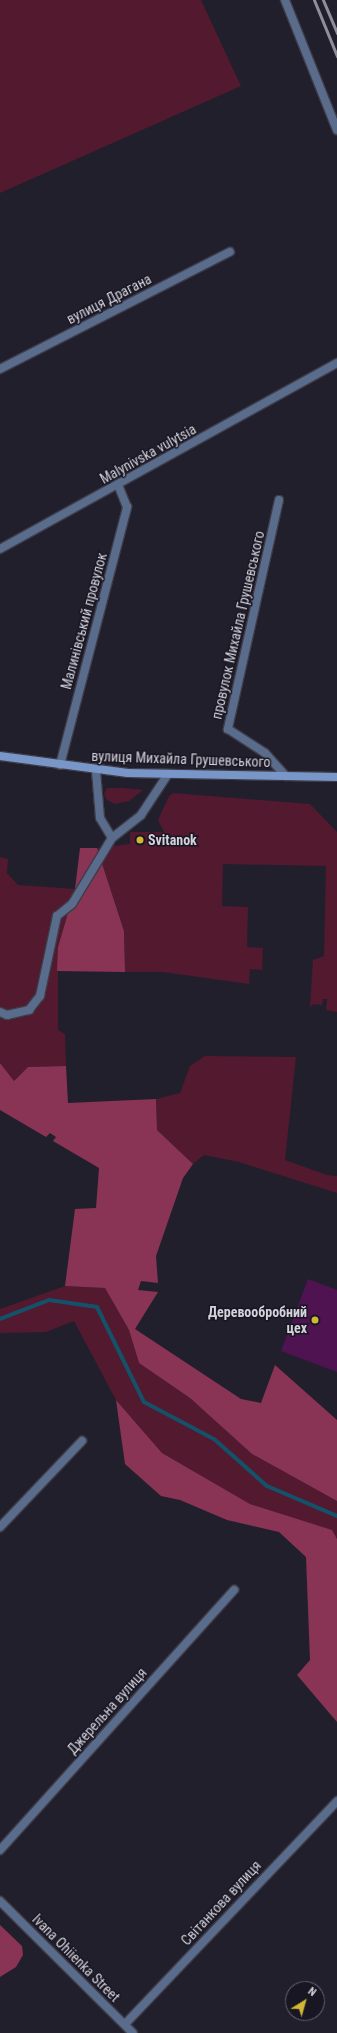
<!DOCTYPE html>
<meta charset="utf-8">
<style>
body{margin:0}
#map{position:relative;width:337px;height:2033px;overflow:hidden;background:#221f2d;font-family:"Roboto Condensed",sans-serif}
div>[style]{position:absolute}
.green>*{inset:0;background:#52192f}
.forest>*{inset:0;background:#893454}
.stream>*{height:4px;margin:-2px;padding:0 2px;transform-origin:2px;border-radius:2px;background:#14526a}
.building>*{inset:0;background:#4f1351}
.roads{filter:drop-shadow(1px 0 #3e3c49) drop-shadow(-1px 0 #3e3c49) drop-shadow(0 1px #3e3c49) drop-shadow(0 -1px #3e3c49)}
.street>*{height:8px;margin:-4px;padding:0 4px;transform-origin:4px;border-radius:4px;background:#5a6c8b}
.secondary>*{height:8px;margin:-4px;padding:0 4px;transform-origin:4px;border-radius:4px;background:#7996c8}
.rail>*{height:3px;margin:-1.5px;padding:0 1.5px;transform-origin:1.5px;border-radius:1.5px;background:#908e99}
.dots>*{width:11px;height:11px;translate:-50% -50%;box-sizing:border-box;border:2px solid #191623;border-radius:50%}
span{translate:-50% -50%;white-space:nowrap;text-align:center;line-height:1.15;-webkit-text-stroke:3px #191623;paint-order:stroke}
.street-label{font-size:14px;color:#d4d3dc}
.poi-label{font-size:14px;color:#d4d3dc;font-weight:700}
.left{translate:0 -50%;text-align:left}
.right{translate:-100% -50%;text-align:right}
.north{position:absolute;left:285px;top:1981px;width:40px;height:40px;box-sizing:border-box;background:#191623;border:1px solid #64626d;border-radius:50%;rotate:37deg;font-size:11px;font-weight:700;line-height:16px;text-align:center;color:#d4d3dc}
.north::after{content:'';display:block;margin:auto;width:14px;height:18px;background:#d1b736;clip-path:polygon(50% 0,100% 100%,50% 72%,0 100%)}
</style>
<div id="map">
<div class="green">
<i style="clip-path:polygon(0 0,201px 0,241px 86px,0 193px)"></i>
<i style="clip-path:polygon(107px 788px,123px 788px,143px 790px,129px 801px,115px 804px,107px 800px,104px 794px)"></i>
<i style="clip-path:polygon(173px 793px,310px 804px,337px 832px,337px 1012px,326px 1010px,327px 999px,323px 999px,322px 1005px,313px 1004px,310px 1008px,313px 960px,324px 956px,326px 866px,223px 864px,222px 906px,248px 907px,247px 947px,263px 948px,262px 970px,250px 969px,249px 984px,163px 972px,125px 972px,124px 931px,97px 848px,130px 844px,130px 832px,164px 832px,158px 820px,169px 796px)"></i>
<i style="clip-path:polygon(0 857px,8px 859px,7px 873px,18px 885px,75px 889px,58px 947px,58px 1030px,65px 1034px,66px 1066px,28px 1067px,14px 1081px,0 1063px)"></i>
<i style="clip-path:polygon(205px 1056px,296px 1057px,285px 1160px,327px 1175px,337px 1176px,337px 1193px,239px 1162px,204px 1155px,193px 1164px,157px 1130px,156px 1099px,180px 1093px,190px 1066px)"></i>
<i style="clip-path:polygon(65px 1286px,105px 1288px,129px 1330px,139px 1363px,190px 1398px,252px 1454px,337px 1501px,337px 1539px,331px 1530px,250px 1504px,162px 1453px,116px 1400px,74px 1321px,46px 1332px,0 1333px,0 1309px)"></i>
</div>
<div class="forest">
<i style="clip-path:polygon(80px 848px,97px 848px,124px 931px,125px 972px,57px 971px,58px 947px,75px 889px)"></i>
<i style="clip-path:polygon(0 1063px,14px 1081px,28px 1067px,66px 1066px,68px 1103px,156px 1099px,157px 1130px,193px 1164px,183px 1178px,156px 1256px,158px 1283px,141px 1281px,138px 1290px,158px 1292px,135px 1329px,241px 1399px,261px 1403px,275px 1365px,337px 1420px,337px 1501px,252px 1454px,190px 1398px,139px 1363px,129px 1330px,105px 1288px,65px 1286px,75px 1209px,96px 1208px,99px 1168px,53px 1141px,56px 1137px,50px 1133px,46px 1137px,0 1110px)"></i>
<i style="clip-path:polygon(116px 1400px,162px 1453px,250px 1504px,332px 1530px,337px 1539px,337px 1722px,297px 1675px,310px 1660px,306px 1557px,279px 1532px,227px 1520px,180px 1500px,161px 1496px,125px 1464px)"></i>
<i style="clip-path:polygon(0 1925px,22px 1946px,23px 1955px,16px 1967px,0 1977px)"></i>
</div>
<div class="stream">
<i style="left:0;top:1319px;width:53px;rotate:-21.2deg"></i>
<i style="left:49px;top:1300px;width:49px;rotate:8.3deg"></i>
<i style="left:97px;top:1307px;width:106px;rotate:63.7deg"></i>
<i style="left:144px;top:1402px;width:79px;rotate:27.9deg"></i>
<i style="left:214px;top:1439px;width:71px;rotate:41.6deg"></i>
<i style="left:267px;top:1486px;width:76px;rotate:23.2deg"></i>
</div>
<div class="building">
<i style="clip-path:polygon(308px 1279px,337px 1290px,337px 1372px,281px 1351px)"></i>
</div>
<div class="roads">
<div class="street">
<i style="left:285px;top:0;width:140px;rotate:68.2deg"></i>
<i style="left:0;top:369px;width:258px;rotate:-27deg"></i>
<i style="left:279px;top:500px;width:235px;rotate:102.6deg"></i>
<i style="left:228px;top:729px;width:44px;rotate:33deg"></i>
<i style="left:265px;top:753px;width:31px;rotate:48deg"></i>
<i style="left:0;top:549px;width:385px;rotate:-28.9deg"></i>
<i style="left:60px;top:765px;width:267px;rotate:-75.4deg"></i>
<i style="left:127px;top:507px;width:24px;rotate:-112deg"></i>
<i style="left:96px;top:771px;width:47px;rotate:85.1deg"></i>
<i style="left:100px;top:818px;width:23px;rotate:59deg"></i>
<i style="left:0;top:1012px;width:8px;rotate:23deg"></i>
<i style="left:7px;top:1015px;width:23px;rotate:-13deg"></i>
<i style="left:29px;top:1010px;width:18px;rotate:-52deg"></i>
<i style="left:40px;top:996px;width:82px;rotate:-78deg"></i>
<i style="left:57px;top:916px;width:19px;rotate:-39deg"></i>
<i style="left:72px;top:904px;width:77px;rotate:-58.8deg"></i>
<i style="left:112px;top:838px;width:37px;rotate:-38deg"></i>
<i style="left:141px;top:815px;width:49px;rotate:-56.6deg"></i>
<i style="left:0;top:1527px;width:119px;rotate:-46.4deg"></i>
<i style="left:0;top:1850px;width:350px;rotate:-48deg"></i>
<i style="left:0;top:1901px;width:187px;rotate:44.8deg"></i>
<i style="left:125px;top:2024px;width:308px;rotate:-46.4deg"></i>
</div>
<div class="secondary">
<i style="left:0;top:756px;width:129px;rotate:7.6deg"></i>
<i style="left:128px;top:773px;width:209px;rotate:1.1deg"></i>
</div>
</div>
<div class="rail">
<i style="left:314px;top:0;width:61px;rotate:67.7deg"></i>
<i style="left:323px;top:0;width:36px;rotate:67deg"></i>
</div>
<div class="dots">
<i style="left:140px;top:840px;background:#d1b736"></i>
<i style="left:315px;top:1320px;background:#d1b736"></i>
</div>
<div class="street-label">
<span style="left:109px;top:299px;rotate:-27deg">вулиця Драгана</span>
<span style="left:148px;top:454px;rotate:-29deg">Malynivska vulytsia</span>
<span style="left:84px;top:621px;rotate:-75deg">Малинівський провулок</span>
<span style="left:238px;top:625px;rotate:-77deg">провулок Михайла Грушевського</span>
<span style="left:181px;top:759px;rotate:2deg">вулиця Михайла Грушевського</span>
<span style="left:107px;top:1711px;rotate:-48deg">Джерельна вулиця</span>
<span style="left:221px;top:1903px;rotate:-47deg">Світанкова вулиця</span>
<span style="left:76px;top:1958px;rotate:45deg">Ivana Ohiienka Street</span>
</div>
<div class="poi-label">
<span class="left" style="left:148px;top:840px">Svitanok</span>
<span class="right" style="left:307px;top:1320px">Деревообробний<br>цех</span>
</div>
<div class="north">N</div>
</div>
